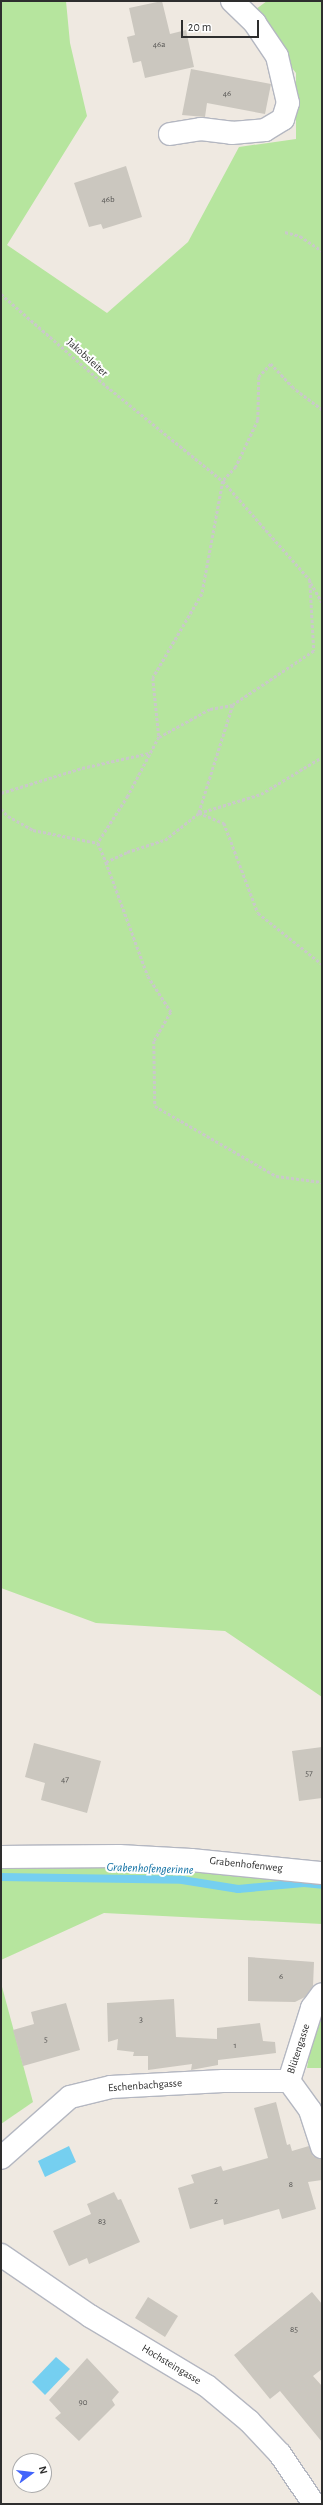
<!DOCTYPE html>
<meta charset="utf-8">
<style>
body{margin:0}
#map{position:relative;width:323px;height:2505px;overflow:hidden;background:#efe9e1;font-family:"Alegreya Sans",sans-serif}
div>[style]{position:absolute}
.green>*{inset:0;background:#b6e59e}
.water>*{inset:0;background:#75cff0}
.stream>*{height:8px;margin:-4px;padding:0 4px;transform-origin:4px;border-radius:4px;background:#75cff0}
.building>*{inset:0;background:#cbc7bf}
.path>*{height:2.5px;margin-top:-1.25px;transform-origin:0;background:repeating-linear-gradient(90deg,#c9c9c9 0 3px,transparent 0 5px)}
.roads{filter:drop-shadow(1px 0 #b4b7c1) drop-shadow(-1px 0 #b4b7c1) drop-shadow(0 1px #b4b7c1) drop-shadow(0 -1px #b4b7c1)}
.minor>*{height:22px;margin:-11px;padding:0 11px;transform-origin:11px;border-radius:11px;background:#fff}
span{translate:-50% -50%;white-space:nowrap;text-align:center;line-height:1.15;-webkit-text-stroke:4px #fff;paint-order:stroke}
.number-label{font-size:9px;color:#555452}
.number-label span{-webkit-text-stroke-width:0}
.street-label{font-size:11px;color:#2e2e2e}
.water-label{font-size:12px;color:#0d6fa3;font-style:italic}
.frame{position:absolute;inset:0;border:2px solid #2e2e2e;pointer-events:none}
.north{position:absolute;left:12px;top:2453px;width:40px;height:40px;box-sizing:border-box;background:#fff;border:1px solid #ababab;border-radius:50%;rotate:75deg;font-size:11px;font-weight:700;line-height:16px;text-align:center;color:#2e2e2e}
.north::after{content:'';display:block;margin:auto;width:14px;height:18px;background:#4264fb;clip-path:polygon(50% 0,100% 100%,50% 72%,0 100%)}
.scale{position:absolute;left:181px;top:20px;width:78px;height:18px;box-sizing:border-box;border:2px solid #2e2e2e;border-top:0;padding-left:5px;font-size:12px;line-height:14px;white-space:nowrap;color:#2e2e2e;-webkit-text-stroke:3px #fff;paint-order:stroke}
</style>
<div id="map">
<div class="green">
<i style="clip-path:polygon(1px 1px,66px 1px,70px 43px,87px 116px,7px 245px,107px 313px,188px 242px,239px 147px,296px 139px,296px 73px,249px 14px,267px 1px,322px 1px,322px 1697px,225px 1631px,96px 1623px,1px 1588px)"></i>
<i style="clip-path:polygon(1px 1860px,322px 1874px,322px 1924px,104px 1913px,1px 1960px)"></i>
<i style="clip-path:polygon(1px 1983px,33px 2102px,1px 2124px)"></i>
<i style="clip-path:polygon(322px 2018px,322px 2071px,321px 2068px,307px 2068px,313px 2033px)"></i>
</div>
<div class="water">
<i style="clip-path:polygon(69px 2146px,76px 2162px,45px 2177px,38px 2161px)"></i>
<i style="clip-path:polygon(56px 2357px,70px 2369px,45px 2395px,32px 2382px)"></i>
</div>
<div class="stream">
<i style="left:1px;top:1877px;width:181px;rotate:0.9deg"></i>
<i style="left:182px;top:1880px;width:57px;rotate:9.1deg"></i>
<i style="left:238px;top:1889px;width:66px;rotate:-5.2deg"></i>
<i style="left:304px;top:1883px;width:18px;rotate:6deg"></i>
</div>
<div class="building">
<i style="clip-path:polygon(162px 1px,170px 34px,186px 30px,194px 67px,145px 78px,141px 61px,133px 63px,127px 37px,135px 35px,129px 8px)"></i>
<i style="clip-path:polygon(191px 69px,271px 84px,265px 114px,207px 103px,205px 117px,182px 115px)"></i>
<i style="clip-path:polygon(126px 166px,142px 217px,103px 229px,101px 224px,89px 227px,74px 183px)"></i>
<i style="clip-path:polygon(34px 1743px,101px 1761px,87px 1813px,41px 1800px,45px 1783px,25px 1777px)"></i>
<i style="clip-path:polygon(322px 1747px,322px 1798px,299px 1801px,292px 1751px)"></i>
<i style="clip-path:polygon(248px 1957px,314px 1962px,313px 1986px,305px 1997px,295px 2002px,248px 2001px)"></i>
<i style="clip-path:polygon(174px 1999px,176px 2037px,217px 2039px,217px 2028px,260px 2023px,263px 2041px,275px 2042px,276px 2053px,218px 2060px,218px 2065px,191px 2070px,192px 2064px,148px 2070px,148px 2056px,133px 2056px,134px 2052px,117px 2050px,118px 2039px,108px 2042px,107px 2003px)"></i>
<i style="clip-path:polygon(66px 2003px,80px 2050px,23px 2066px,13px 2030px,34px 2024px,31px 2012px)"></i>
<i style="clip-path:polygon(276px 2102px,287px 2145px,290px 2144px,292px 2151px,309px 2146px,313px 2156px,322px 2159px,322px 2180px,308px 2182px,316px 2209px,282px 2219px,279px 2209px,224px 2225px,223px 2219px,190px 2229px,178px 2188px,194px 2183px,191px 2175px,221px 2166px,223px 2171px,268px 2158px,254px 2108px)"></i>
<i style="clip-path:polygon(114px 2192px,118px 2200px,121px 2199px,140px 2242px,89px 2264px,87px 2258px,69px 2266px,53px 2231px,91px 2214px,87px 2204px)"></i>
<i style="clip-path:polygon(312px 2292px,322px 2304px,322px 2369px,313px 2376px,322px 2386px,322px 2442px,280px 2391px,270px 2399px,234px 2355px)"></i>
<i style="clip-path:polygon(148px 2297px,178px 2316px,165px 2337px,135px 2318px)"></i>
<i style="clip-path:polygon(87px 2358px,119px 2392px,112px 2400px,115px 2405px,79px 2441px,55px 2418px,61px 2413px,49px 2400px)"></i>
</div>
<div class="path">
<i style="left:285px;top:232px;width:16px;rotate:15deg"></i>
<i style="left:300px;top:236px;width:27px;rotate:34deg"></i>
<i style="left:1px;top:294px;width:145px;rotate:41.1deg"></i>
<i style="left:110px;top:389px;width:146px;rotate:39.2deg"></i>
<i style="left:223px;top:481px;width:132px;rotate:48.7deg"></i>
<i style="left:310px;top:580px;width:71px;rotate:86.8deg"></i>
<i style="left:314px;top:651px;width:97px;rotate:146.3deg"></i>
<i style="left:233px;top:705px;width:113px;rotate:107.5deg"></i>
<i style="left:322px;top:410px;width:36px;rotate:-143deg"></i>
<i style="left:293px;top:388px;width:33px;rotate:-133deg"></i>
<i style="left:271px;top:364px;width:18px;rotate:133deg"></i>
<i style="left:259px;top:377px;width:43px;rotate:91.3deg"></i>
<i style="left:258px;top:420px;width:52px;rotate:115.1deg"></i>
<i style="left:236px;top:467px;width:19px;rotate:133deg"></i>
<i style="left:223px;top:481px;width:115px;rotate:100.5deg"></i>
<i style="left:202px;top:594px;width:97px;rotate:120.3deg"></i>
<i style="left:153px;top:678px;width:59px;rotate:84.2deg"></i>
<i style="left:159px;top:737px;width:67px;rotate:117.7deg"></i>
<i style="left:128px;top:796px;width:56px;rotate:122.6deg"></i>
<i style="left:98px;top:843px;width:21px;rotate:67deg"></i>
<i style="left:106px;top:862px;width:23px;rotate:-25deg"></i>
<i style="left:127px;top:852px;width:40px;rotate:-18deg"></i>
<i style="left:165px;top:840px;width:43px;rotate:-38.5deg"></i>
<i style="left:199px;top:813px;width:65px;rotate:-17deg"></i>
<i style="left:261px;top:794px;width:71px;rotate:-31.2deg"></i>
<i style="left:311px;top:583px;width:22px;rotate:60deg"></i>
<i style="left:159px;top:737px;width:58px;rotate:-28.8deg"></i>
<i style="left:210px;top:709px;width:23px;rotate:-10deg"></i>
<i style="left:1px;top:793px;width:85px;rotate:-17.2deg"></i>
<i style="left:82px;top:768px;width:69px;rotate:-12.6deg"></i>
<i style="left:1px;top:809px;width:10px;rotate:45deg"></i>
<i style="left:8px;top:816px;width:29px;rotate:29deg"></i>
<i style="left:33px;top:830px;width:66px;rotate:11.3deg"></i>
<i style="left:199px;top:813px;width:27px;rotate:22deg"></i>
<i style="left:224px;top:823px;width:96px;rotate:69.3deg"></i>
<i style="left:258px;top:913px;width:82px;rotate:38.6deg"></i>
<i style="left:106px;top:862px;width:121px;rotate:69.8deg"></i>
<i style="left:148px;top:976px;width:43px;rotate:57.4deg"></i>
<i style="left:171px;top:1012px;width:34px;rotate:120deg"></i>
<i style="left:154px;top:1041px;width:65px;rotate:89.1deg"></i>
<i style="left:155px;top:1106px;width:140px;rotate:30deg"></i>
<i style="left:276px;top:1176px;width:46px;rotate:7.4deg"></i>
</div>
<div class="roads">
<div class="minor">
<i style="left:170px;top:134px;width:31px;rotate:-9deg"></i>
<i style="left:201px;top:129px;width:31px;rotate:7deg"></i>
<i style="left:232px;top:133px;width:33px;rotate:-5deg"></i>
<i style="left:265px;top:130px;width:21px;rotate:-31deg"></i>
<i style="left:283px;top:119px;width:17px;rotate:-73deg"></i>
<i style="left:288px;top:103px;width:48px;rotate:-103.2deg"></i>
<i style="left:277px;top:56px;width:40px;rotate:-124deg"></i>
<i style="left:255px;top:23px;width:32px;rotate:-136deg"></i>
<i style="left:1px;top:1857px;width:118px;rotate:-0.5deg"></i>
<i style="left:119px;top:1856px;width:72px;rotate:3.2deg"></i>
<i style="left:191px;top:1860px;width:132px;rotate:5.7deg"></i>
<i style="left:289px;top:2081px;width:77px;rotate:-72.5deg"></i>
<i style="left:312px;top:2008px;width:17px;rotate:-54deg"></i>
<i style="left:289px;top:2081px;width:36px;rotate:54deg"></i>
<i style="left:310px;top:2110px;width:39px;rotate:72deg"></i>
<i style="left:1px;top:2158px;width:92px;rotate:-41.5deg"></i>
<i style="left:70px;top:2097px;width:42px;rotate:-13.7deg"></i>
<i style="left:111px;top:2087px;width:112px;rotate:-3.1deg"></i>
<i style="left:223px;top:2081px;width:66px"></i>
<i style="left:1px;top:2255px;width:108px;rotate:34.4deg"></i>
<i style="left:90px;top:2316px;width:136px;rotate:30.9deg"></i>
<i style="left:207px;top:2386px;width:55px;rotate:39.8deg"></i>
<i style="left:249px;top:2421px;width:45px;rotate:46.8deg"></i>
<i style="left:280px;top:2454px;width:60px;rotate:55.8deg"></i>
</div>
</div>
<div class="number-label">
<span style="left:159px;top:45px">46a</span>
<span style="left:227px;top:94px">46</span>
<span style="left:108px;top:200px">46b</span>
<span style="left:309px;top:1774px">57</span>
<span style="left:65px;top:1780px">47</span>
<span style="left:281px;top:1977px">6</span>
<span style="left:141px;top:2020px">3</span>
<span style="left:46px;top:2040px">5</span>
<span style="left:235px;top:2046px">1</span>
<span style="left:291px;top:2185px">8</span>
<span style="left:216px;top:2202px">2</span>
<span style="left:102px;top:2222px">83</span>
<span style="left:294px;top:2330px">85</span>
<span style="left:83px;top:2403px">90</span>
</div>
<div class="street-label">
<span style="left:87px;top:358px;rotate:42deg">Jakobsleiter</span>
<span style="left:246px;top:1865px;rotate:6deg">Grabenhofenweg</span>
<span style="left:299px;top:2049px;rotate:-72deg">Blütengasse</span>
<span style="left:145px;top:2086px;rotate:-4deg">Eschenbachgasse</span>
<span style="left:171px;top:2365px;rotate:31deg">Hochsteingasse</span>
</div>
<div class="water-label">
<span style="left:150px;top:1869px;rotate:2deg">Grabenhofengerinne</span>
</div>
<div class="frame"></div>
<div class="north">N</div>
<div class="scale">20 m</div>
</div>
